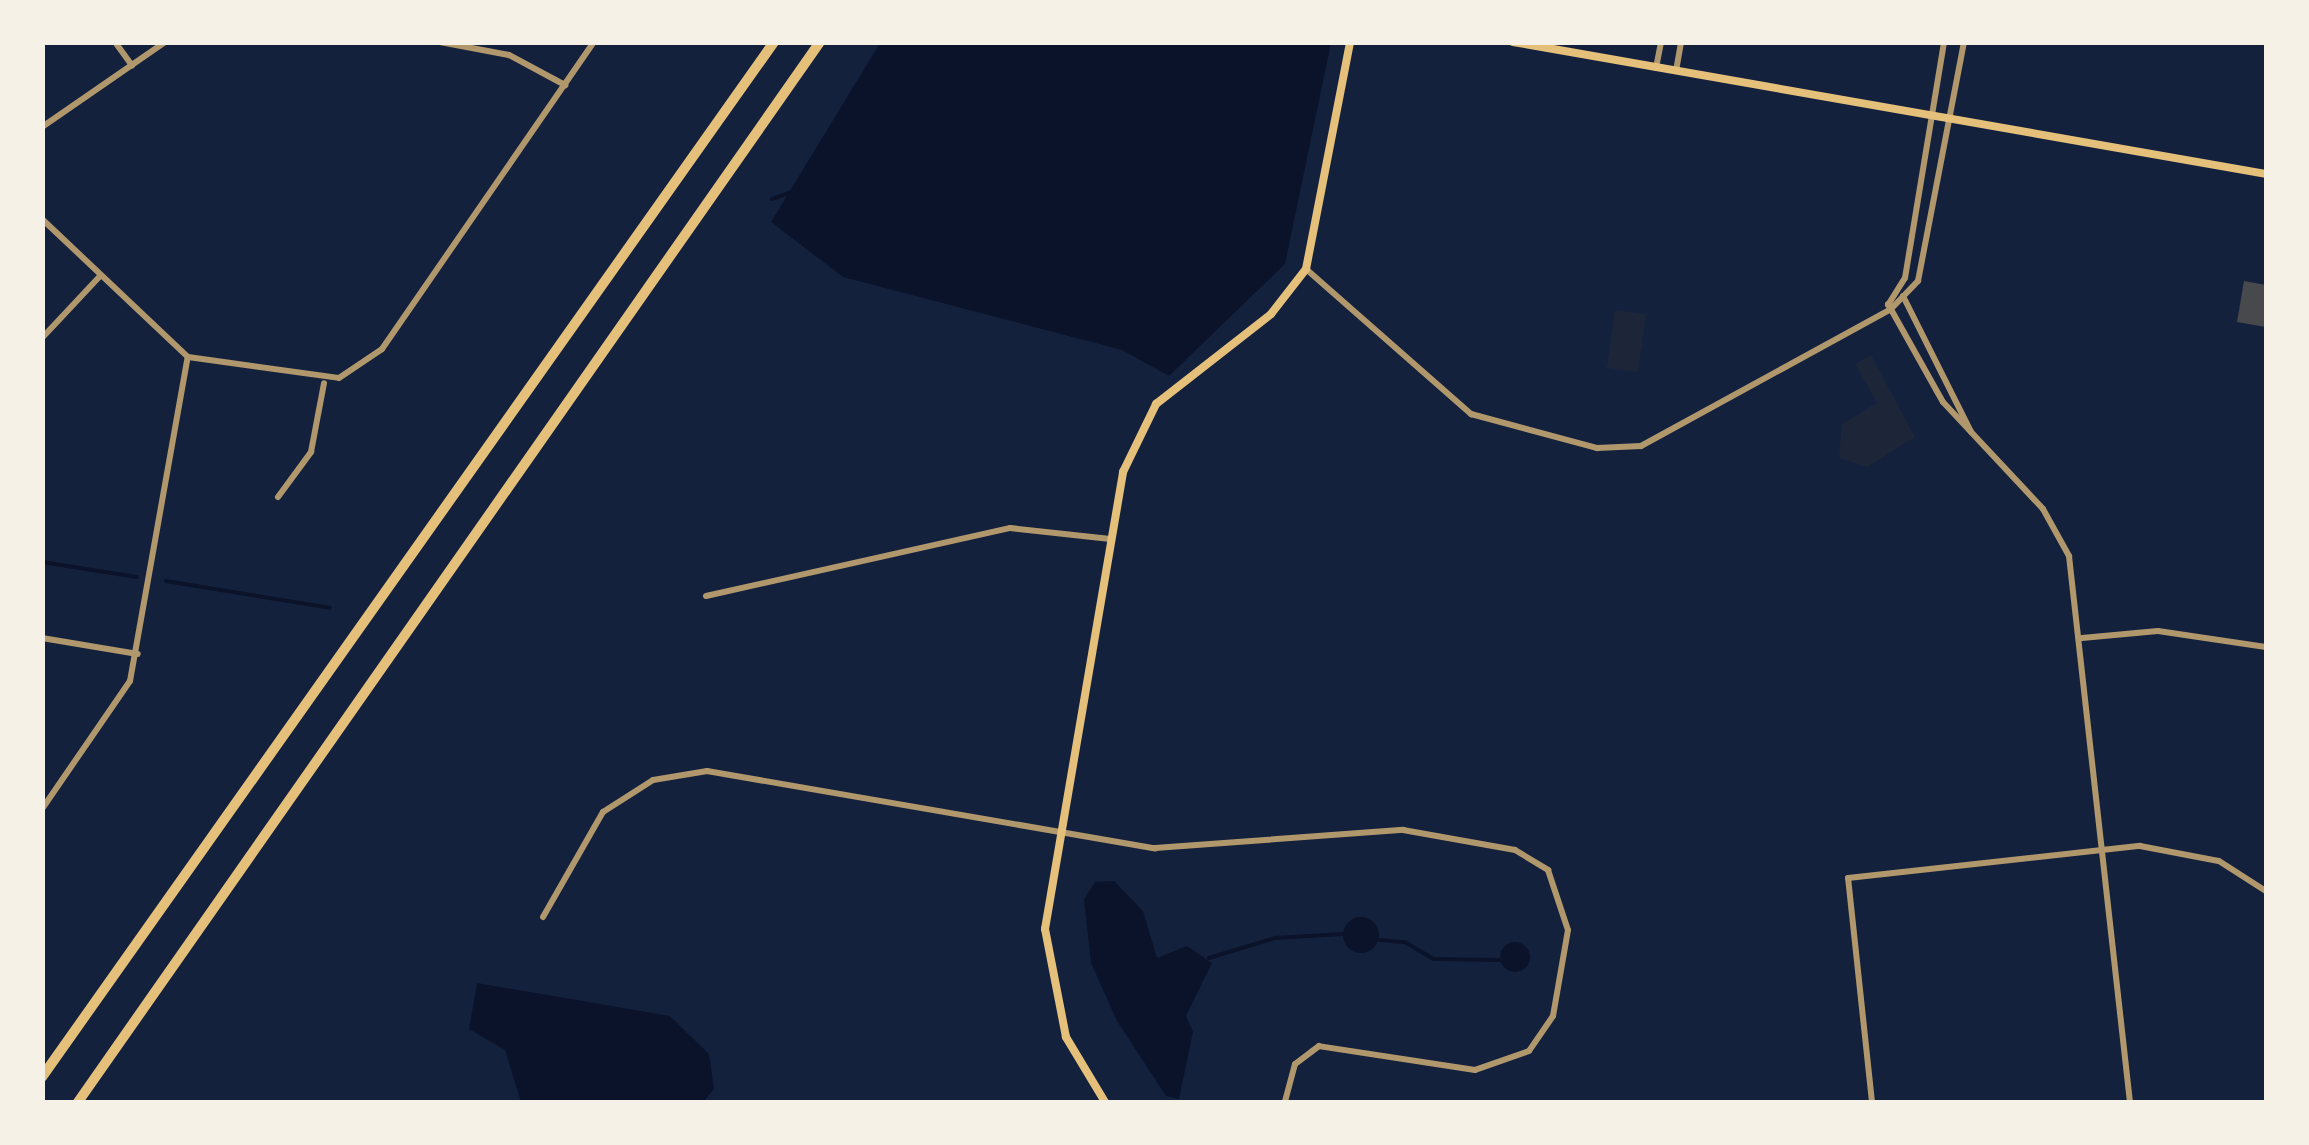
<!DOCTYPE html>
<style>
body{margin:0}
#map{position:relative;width:2309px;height:1145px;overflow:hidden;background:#14213d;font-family:"Exo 2",sans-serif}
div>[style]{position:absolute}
.green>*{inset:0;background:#1d2539}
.water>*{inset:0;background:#0b132b}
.round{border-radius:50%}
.stream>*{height:4px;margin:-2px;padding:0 2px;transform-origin:2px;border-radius:2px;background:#0b132b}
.building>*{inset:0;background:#48494c}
.minor>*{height:6px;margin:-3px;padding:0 3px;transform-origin:3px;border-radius:3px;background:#b1986c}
.secondary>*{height:8px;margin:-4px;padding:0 4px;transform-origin:4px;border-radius:4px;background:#e5c07b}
.motorway>*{height:10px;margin:-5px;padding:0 5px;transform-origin:5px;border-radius:5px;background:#e5c07b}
span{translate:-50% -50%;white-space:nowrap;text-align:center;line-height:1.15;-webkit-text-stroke:9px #f6f1e7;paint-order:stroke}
.frame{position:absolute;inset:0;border:45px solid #f6f1e7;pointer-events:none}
</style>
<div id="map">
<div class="green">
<i style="clip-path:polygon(1615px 310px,1646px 314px,1638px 372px,1607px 368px)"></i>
<i style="clip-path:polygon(1871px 355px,1915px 437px,1867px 467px,1839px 458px,1842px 424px,1877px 403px,1855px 364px)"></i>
</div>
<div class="water">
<i style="clip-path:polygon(880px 43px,1331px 43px,1285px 264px,1169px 376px,1122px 350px,843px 277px,771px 222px)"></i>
<i style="clip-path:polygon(1114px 881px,1143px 911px,1157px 958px,1187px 946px,1212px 963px,1186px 1016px,1193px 1032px,1179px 1099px,1166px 1096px,1117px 1021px,1091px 963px,1084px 899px,1095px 882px)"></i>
<i class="round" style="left:1343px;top:917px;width:36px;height:36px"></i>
<i class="round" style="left:1500px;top:942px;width:30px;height:30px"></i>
<i style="clip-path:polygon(477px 983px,670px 1016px,709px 1054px,714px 1089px,703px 1102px,521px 1102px,505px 1050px,469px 1029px)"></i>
</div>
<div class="stream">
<i style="left:772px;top:199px;width:20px;rotate:-20deg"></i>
<i style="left:42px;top:562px;width:96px;rotate:9deg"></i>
<i style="left:166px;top:581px;width:166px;rotate:9.3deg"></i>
<i style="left:1380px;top:940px;width:25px;rotate:5deg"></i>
<i style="left:1405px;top:942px;width:33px;rotate:31deg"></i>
<i style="left:1433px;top:959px;width:69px;rotate:0.8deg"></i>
<i style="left:1209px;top:958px;width:69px;rotate:-16.9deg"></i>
<i style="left:1275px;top:938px;width:68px;rotate:-3.4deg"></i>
</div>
<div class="building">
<i style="clip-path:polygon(2244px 281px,2266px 285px,2266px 327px,2237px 322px)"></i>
</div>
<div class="minor">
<i style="left:115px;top:42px;width:29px;rotate:54deg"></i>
<i style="left:440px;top:42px;width:70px;rotate:10.7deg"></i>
<i style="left:509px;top:55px;width:64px;rotate:28.2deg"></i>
<i style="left:1656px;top:68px;width:26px;rotate:-79deg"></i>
<i style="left:1676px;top:71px;width:29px;rotate:-80deg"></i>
<i style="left:42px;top:127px;width:150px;rotate:-34.6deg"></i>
<i style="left:42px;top:219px;width:201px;rotate:43.4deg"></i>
<i style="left:188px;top:357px;width:152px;rotate:7.9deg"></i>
<i style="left:339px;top:378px;width:52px;rotate:-34deg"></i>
<i style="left:382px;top:349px;width:373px;rotate:-55.4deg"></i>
<i style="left:1306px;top:269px;width:220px;rotate:41.3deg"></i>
<i style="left:1471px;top:414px;width:131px;rotate:15.1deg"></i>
<i style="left:1597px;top:448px;width:44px;rotate:-2.6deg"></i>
<i style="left:1641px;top:446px;width:285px;rotate:-28.7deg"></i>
<i style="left:1891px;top:309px;width:39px;rotate:-46deg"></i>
<i style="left:1918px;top:281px;width:243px;rotate:-79.1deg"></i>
<i style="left:1903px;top:296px;width:152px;rotate:63.4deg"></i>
<i style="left:1888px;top:304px;width:112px;rotate:60.7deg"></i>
<i style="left:1943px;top:402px;width:146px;rotate:46.9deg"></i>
<i style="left:2043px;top:509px;width:54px;rotate:61deg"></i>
<i style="left:2069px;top:556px;width:549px;rotate:83.63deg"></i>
<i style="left:1888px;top:305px;width:32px;rotate:-58deg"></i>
<i style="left:1905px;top:278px;width:239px;rotate:-80.6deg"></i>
<i style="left:42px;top:338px;width:85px;rotate:-46.9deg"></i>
<i style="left:278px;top:497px;width:56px;rotate:-53.7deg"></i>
<i style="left:311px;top:452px;width:70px;rotate:-79.3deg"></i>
<i style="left:706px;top:596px;width:312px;rotate:-12.6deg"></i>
<i style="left:1010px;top:528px;width:101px;rotate:6.3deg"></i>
<i style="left:42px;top:638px;width:97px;rotate:9.5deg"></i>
<i style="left:2082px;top:638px;width:76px;rotate:-5.3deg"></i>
<i style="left:2158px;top:631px;width:109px;rotate:8.4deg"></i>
<i style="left:42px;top:809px;width:155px;rotate:-55.5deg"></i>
<i style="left:130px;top:681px;width:329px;rotate:-79.9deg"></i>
<i style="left:543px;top:917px;width:121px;rotate:-60.3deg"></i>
<i style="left:603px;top:812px;width:59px;rotate:-32.6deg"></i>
<i style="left:653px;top:780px;width:55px;rotate:-9.5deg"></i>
<i style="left:707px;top:771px;width:455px;rotate:9.8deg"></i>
<i style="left:1155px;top:848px;width:249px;rotate:-4.2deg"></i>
<i style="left:1403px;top:830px;width:114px;rotate:10.1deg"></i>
<i style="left:1515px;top:850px;width:39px;rotate:31deg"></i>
<i style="left:1548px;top:870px;width:63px;rotate:71.6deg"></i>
<i style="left:1568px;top:930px;width:87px;rotate:99.9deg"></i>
<i style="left:1553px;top:1016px;width:42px;rotate:124.4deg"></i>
<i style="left:1529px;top:1051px;width:57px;rotate:160.6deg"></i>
<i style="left:1475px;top:1070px;width:158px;rotate:-171.3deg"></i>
<i style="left:1319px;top:1046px;width:30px;rotate:143deg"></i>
<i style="left:1295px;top:1064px;width:39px;rotate:105deg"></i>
<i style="left:1872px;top:1102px;width:225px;rotate:-96.1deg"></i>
<i style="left:1848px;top:878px;width:294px;rotate:-6.3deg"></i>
<i style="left:2140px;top:846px;width:80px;rotate:10.8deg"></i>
<i style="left:2219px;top:861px;width:56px;rotate:32.6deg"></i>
</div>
<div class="secondary">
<i style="left:1513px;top:42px;width:764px;rotate:9.94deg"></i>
<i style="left:1105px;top:1102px;width:76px;rotate:-121deg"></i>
<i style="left:1066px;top:1037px;width:110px;rotate:-101deg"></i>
<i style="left:1045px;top:929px;width:464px;rotate:-80.3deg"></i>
<i style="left:1123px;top:472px;width:76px;rotate:-64.1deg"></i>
<i style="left:1156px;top:404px;width:146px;rotate:-38deg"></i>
<i style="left:1271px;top:314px;width:57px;rotate:-52.1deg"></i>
<i style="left:1306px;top:269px;width:231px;rotate:-79deg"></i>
</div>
<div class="motorway">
<i style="left:42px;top:1077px;width:1268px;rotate:-54.73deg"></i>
<i style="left:78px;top:1102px;width:1294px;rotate:-55.01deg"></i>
</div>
<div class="frame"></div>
</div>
